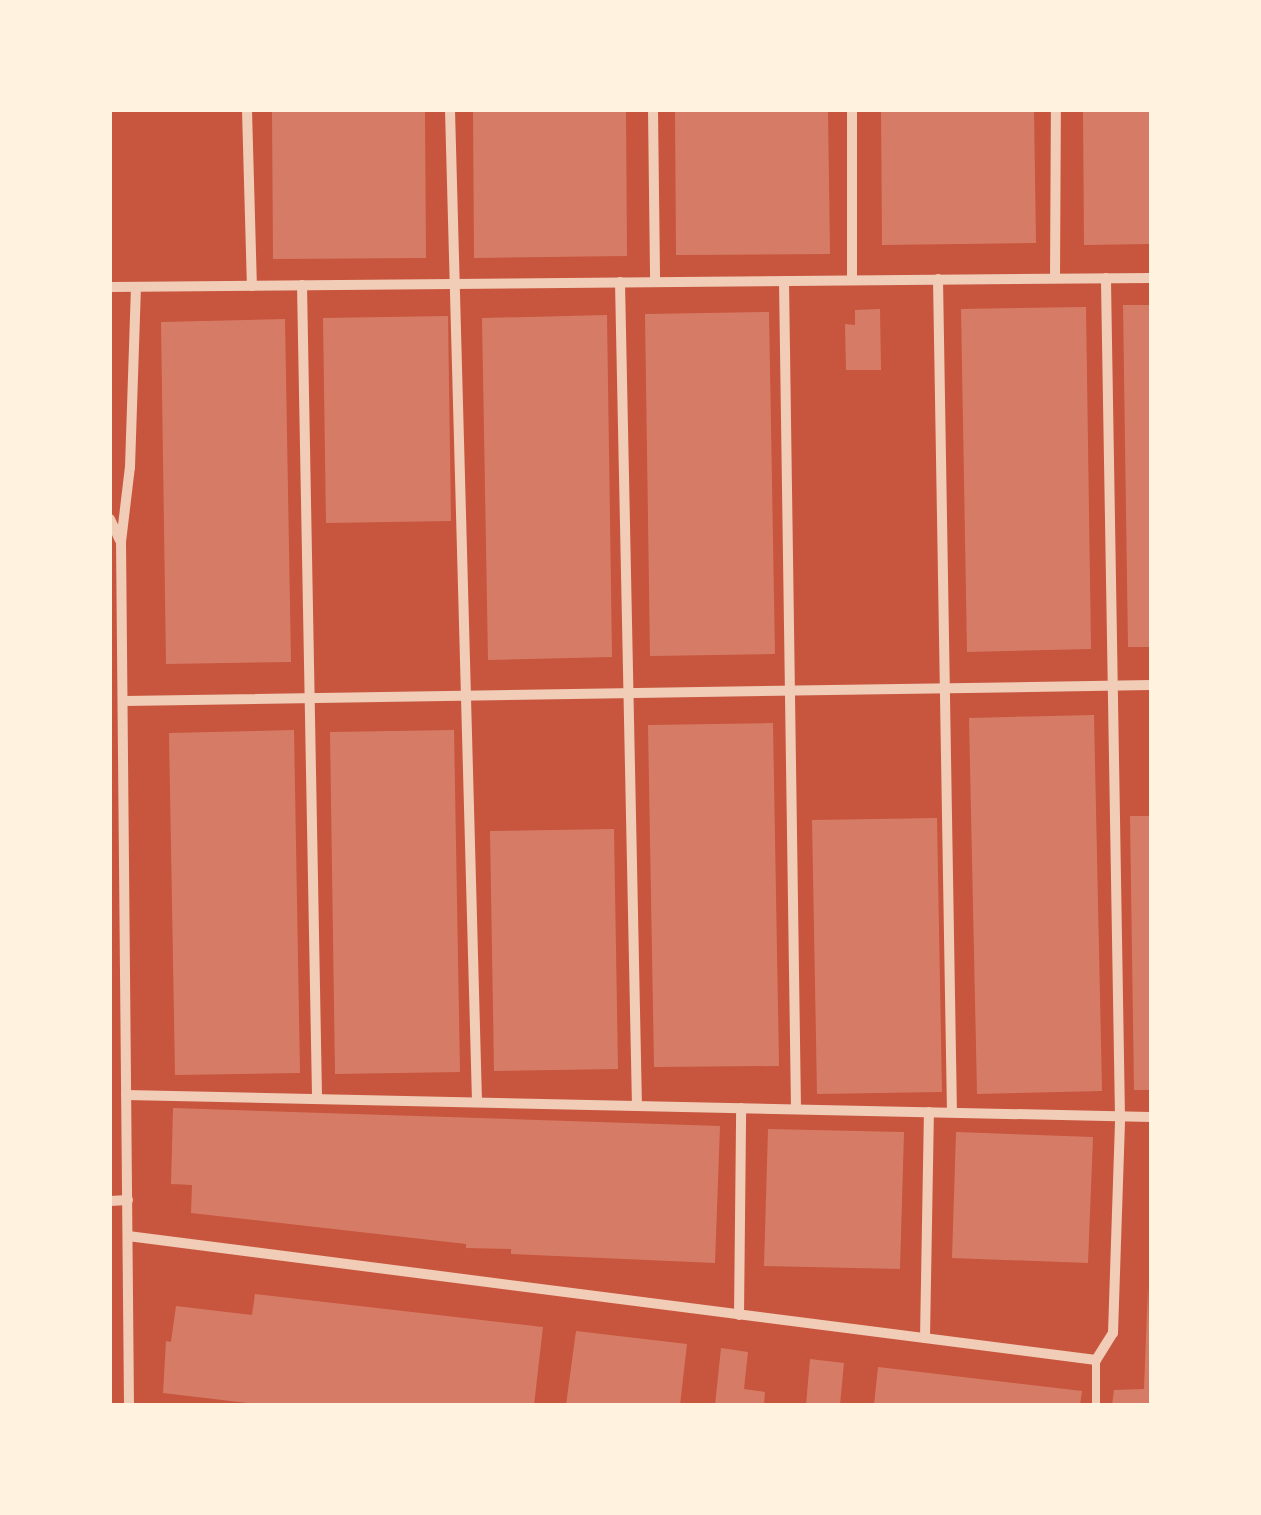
<!DOCTYPE html>
<style>
body{margin:0}
#map{position:relative;width:1261px;height:1515px;overflow:hidden;background:#c8553d;font-family:"Nunito Sans",sans-serif}
div>[style]{position:absolute}
.building>*{inset:0;background:#d67c66}
.service>*{height:8px;margin:-4px;padding:0 4px;transform-origin:4px;border-radius:4px;background:#f1ccb7}
.minor>*{height:10px;margin:-5px;padding:0 5px;transform-origin:5px;border-radius:5px;background:#f1ccb7}
span{translate:-50% -50%;white-space:nowrap;text-align:center;line-height:1.15;-webkit-text-stroke:10px #fff3e0;paint-order:stroke}
.frame{position:absolute;inset:0;border:112px solid #fff3e0;pointer-events:none}
</style>
<div id="map">
<div class="building">
<i style="clip-path:polygon(272px 110px,425px 110px,426px 258px,273px 259px)"></i>
<i style="clip-path:polygon(473px 110px,626px 110px,627px 256px,474px 258px)"></i>
<i style="clip-path:polygon(675px 110px,828px 110px,830px 254px,676px 255px)"></i>
<i style="clip-path:polygon(881px 110px,1034px 110px,1036px 243px,882px 245px)"></i>
<i style="clip-path:polygon(1083px 110px,1151px 110px,1151px 244px,1084px 245px)"></i>
<i style="clip-path:polygon(1123px 305px,1151px 305px,1151px 647px,1128px 647px)"></i>
<i style="clip-path:polygon(1086px 307px,1091px 649px,967px 652px,961px 309px)"></i>
<i style="clip-path:polygon(880px 309px,881px 370px,846px 370px,845px 324px,855px 325px,855px 310px)"></i>
<i style="clip-path:polygon(769px 312px,775px 654px,650px 656px,645px 314px)"></i>
<i style="clip-path:polygon(607px 315px,612px 657px,488px 660px,482px 318px)"></i>
<i style="clip-path:polygon(448px 316px,451px 521px,326px 523px,323px 318px)"></i>
<i style="clip-path:polygon(285px 319px,291px 662px,166px 664px,161px 322px)"></i>
<i style="clip-path:polygon(1094px 715px,1102px 1091px,977px 1094px,969px 718px)"></i>
<i style="clip-path:polygon(773px 723px,779px 1066px,654px 1067px,648px 725px)"></i>
<i style="clip-path:polygon(294px 730px,300px 1073px,175px 1075px,169px 733px)"></i>
<i style="clip-path:polygon(454px 730px,460px 1072px,335px 1074px,330px 732px)"></i>
<i style="clip-path:polygon(1130px 816px,1151px 816px,1151px 1090px,1134px 1090px)"></i>
<i style="clip-path:polygon(937px 818px,942px 1092px,817px 1094px,812px 820px)"></i>
<i style="clip-path:polygon(614px 829px,618px 1069px,494px 1071px,490px 831px)"></i>
<i style="clip-path:polygon(173px 1108px,720px 1126px,715px 1263px,511px 1254px,511px 1249px,466px 1248px,466px 1244px,191px 1213px,192px 1185px,171px 1184px)"></i>
<i style="clip-path:polygon(768px 1129px,904px 1132px,900px 1269px,764px 1266px)"></i>
<i style="clip-path:polygon(956px 1132px,1093px 1137px,1088px 1263px,952px 1258px)"></i>
<i style="clip-path:polygon(1148px 1286px,1151px 1405px,1112px 1405px,1114px 1390px,1144px 1389px)"></i>
<i style="clip-path:polygon(255px 1294px,543px 1327px,534px 1405px,264px 1405px,163px 1393px,166px 1341px,171px 1342px,176px 1306px,252px 1315px)"></i>
<i style="clip-path:polygon(576px 1331px,687px 1344px,680px 1405px,566px 1405px)"></i>
<i style="clip-path:polygon(721px 1348px,748px 1352px,744px 1389px,765px 1392px,764px 1405px,715px 1405px)"></i>
<i style="clip-path:polygon(810px 1359px,844px 1363px,840px 1405px,806px 1405px)"></i>
<i style="clip-path:polygon(878px 1367px,1082px 1391px,1080px 1405px,874px 1405px)"></i>
</div>
<div class="service">
<i style="left:1096px;top:1360px;width:45px;rotate:90deg"></i>
</div>
<div class="minor">
<i style="left:247px;top:110px;width:176px;rotate:88.4deg"></i>
<i style="left:450px;top:110px;width:992px;rotate:88.44deg"></i>
<i style="left:653px;top:110px;width:172px;rotate:89.3deg"></i>
<i style="left:852px;top:110px;width:170px;rotate:90deg"></i>
<i style="left:1055px;top:278px;width:168px;rotate:-89.7deg"></i>
<i style="left:938px;top:279px;width:833px;rotate:89.04deg"></i>
<i style="left:784px;top:281px;width:828px;rotate:89.17deg"></i>
<i style="left:620px;top:282px;width:824px;rotate:88.82deg"></i>
<i style="left:302px;top:285px;width:814px;rotate:88.94deg"></i>
<i style="left:110px;top:287px;width:1041px;rotate:-0.5deg"></i>
<i style="left:110px;top:519px;width:23px;rotate:65deg"></i>
<i style="left:125px;top:701px;width:1026px;rotate:-0.89deg"></i>
<i style="left:126px;top:1095px;width:1025px;rotate:1.23deg"></i>
<i style="left:110px;top:1201px;width:18px;rotate:-3deg"></i>
<i style="left:128px;top:1236px;width:976px;rotate:7.3deg"></i>
<i style="left:1096px;top:1360px;width:32px;rotate:-58deg"></i>
<i style="left:1113px;top:1333px;width:216px;rotate:-88.1deg"></i>
<i style="left:1120px;top:1117px;width:839px;rotate:-90.96deg"></i>
<i style="left:739px;top:1315px;width:207px;rotate:-89.4deg"></i>
<i style="left:925px;top:1338px;width:226px;rotate:-89deg"></i>
<i style="left:129px;top:1405px;width:863px;rotate:-90.53deg"></i>
<i style="left:121px;top:542px;width:76px;rotate:-83.2deg"></i>
<i style="left:130px;top:467px;width:180px;rotate:-88.1deg"></i>
</div>
<div class="frame"></div>
</div>
